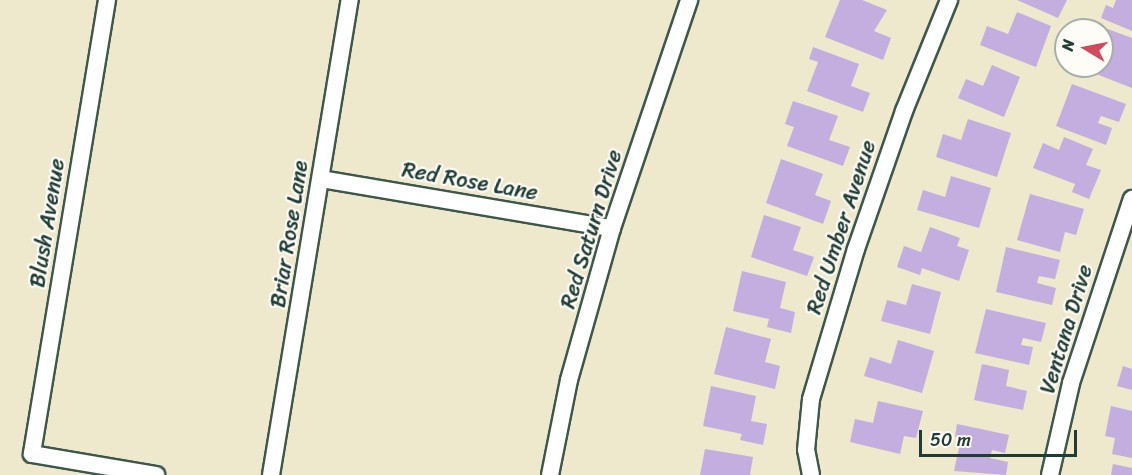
<!DOCTYPE html>
<style>
body{margin:0}
#map{position:relative;width:1132px;height:475px;overflow:hidden;background:#eee8cc;font-family:Sriracha,sans-serif}
div>[style]{position:absolute}
.building>*{inset:0;background:#c4addf}
.roads{filter:drop-shadow(2px 0 #3e574b) drop-shadow(-2px 0 #3e574b) drop-shadow(0 2px #3e574b) drop-shadow(0 -2px #3e574b)}
.street>*{height:16px;margin:-8px;padding:0 8px;transform-origin:8px;border-radius:8px;background:#fff}
span{translate:-50% -50%;white-space:nowrap;text-align:center;line-height:1.15;-webkit-text-stroke:4.5px #fdfcf7;paint-order:stroke}
.street-label{font-size:22px;color:#1f3d34}
.north{position:absolute;left:1054px;top:18px;width:60px;height:60px;box-sizing:border-box;background:#fdfcf7;border:2px solid #a4b0a9;border-radius:50%;rotate:280deg;font-size:16px;font-weight:700;line-height:24px;text-align:center;color:#1f3d34}
.north::after{content:'';display:block;margin:auto;width:21px;height:27px;background:#d1495b;clip-path:polygon(50% 0,100% 100%,50% 72%,0 100%)}
.scale{position:absolute;left:919px;top:430px;width:158px;height:27px;box-sizing:border-box;border:3px solid #1f3d34;border-top:0;padding-left:8px;font-size:18px;line-height:21px;white-space:nowrap;color:#1f3d34;-webkit-text-stroke:4px #fdfcf7;paint-order:stroke}
</style>
<div id="map">
<div class="building">
<i style="clip-path:polygon(840px 0,862px 0,887px 10px,874px 31px,891px 38px,883px 60px,825px 37px)"></i>
<i style="clip-path:polygon(1017px 0,1067px 0,1058px 18px)"></i>
<i style="clip-path:polygon(1116px 0,1132px 0,1132px 31px,1101px 18px,1106px 5px,1113px 8px)"></i>
<i style="clip-path:polygon(1017px 12px,1051px 26px,1036px 67px,980px 45px,987px 26px,1008px 34px)"></i>
<i style="clip-path:polygon(1097px 25px,1132px 38px,1132px 88px,1086px 70px,1087px 66px,1102px 66px,1102px 30px,1095px 30px)"></i>
<i style="clip-path:polygon(813px 47px,859px 64px,851px 86px,870px 93px,863px 112px,807px 91px,818px 62px,809px 59px)"></i>
<i style="clip-path:polygon(992px 65px,1020px 77px,1004px 117px,958px 98px,966px 79px,983px 86px)"></i>
<i style="clip-path:polygon(1072px 84px,1126px 104px,1119px 122px,1101px 116px,1098px 123px,1112px 128px,1106px 145px,1056px 126px)"></i>
<i style="clip-path:polygon(793px 101px,838px 116px,829px 140px,850px 147px,843px 166px,787px 146px,794px 127px,785px 124px)"></i>
<i style="clip-path:polygon(968px 119px,1011px 133px,997px 177px,936px 157px,943px 134px,961px 140px)"></i>
<i style="clip-path:polygon(1064px 137px,1093px 149px,1086px 165px,1101px 170px,1089px 199px,1072px 192px,1075px 184px,1033px 168px,1043px 143px,1059px 150px)"></i>
<i style="clip-path:polygon(781px 159px,823px 174px,815px 195px,831px 201px,823px 224px,766px 203px)"></i>
<i style="clip-path:polygon(951px 176px,991px 188px,979px 228px,917px 210px,923px 190px,945px 197px)"></i>
<i style="clip-path:polygon(1030px 194px,1084px 209px,1076px 235px,1065px 232px,1060px 252px,1017px 240px)"></i>
<i style="clip-path:polygon(764px 215px,801px 227px,793px 250px,814px 257px,807px 276px,751px 257px)"></i>
<i style="clip-path:polygon(930px 227px,960px 238px,957px 246px,969px 250px,959px 281px,922px 268px,920px 275px,897px 267px,904px 246px,921px 252px)"></i>
<i style="clip-path:polygon(1006px 247px,1060px 260px,1055px 279px,1039px 276px,1037px 283px,1056px 288px,1052px 305px,996px 292px)"></i>
<i style="clip-path:polygon(742px 271px,786px 282px,780px 308px,795px 312px,791px 333px,767px 327px,769px 319px,733px 311px)"></i>
<i style="clip-path:polygon(912px 284px,941px 292px,930px 334px,881px 321px,887px 300px,906px 305px)"></i>
<i style="clip-path:polygon(986px 309px,1046px 323px,1041px 342px,1023px 338px,1021px 345px,1033px 347px,1029px 365px,975px 353px)"></i>
<i style="clip-path:polygon(726px 327px,771px 339px,765px 362px,780px 366px,775px 389px,714px 374px)"></i>
<i style="clip-path:polygon(898px 340px,934px 351px,922px 393px,864px 376px,870px 357px,891px 364px)"></i>
<i style="clip-path:polygon(982px 364px,1009px 370px,1006px 386px,1027px 391px,1023px 410px,974px 400px)"></i>
<i style="clip-path:polygon(1123px 366px,1132px 369px,1132px 390px,1117px 386px)"></i>
<i style="clip-path:polygon(711px 386px,756px 396px,751px 421px,767px 424px,763px 445px,740px 440px,742px 434px,703px 426px)"></i>
<i style="clip-path:polygon(878px 401px,923px 411px,916px 438px,904px 436px,900px 454px,850px 442px,855px 419px,873px 423px)"></i>
<i style="clip-path:polygon(1111px 406px,1132px 411px,1132px 458px,1112px 454px,1115px 438px,1105px 436px)"></i>
<i style="clip-path:polygon(957px 424px,1009px 435px,1005px 453px,992px 450px,990px 458px,1008px 462px,1006px 475px,954px 471px,961px 439px,955px 437px)"></i>
<i style="clip-path:polygon(705px 449px,753px 457px,750px 475px,700px 475px)"></i>
<i style="clip-path:polygon(1113px 464px,1132px 468px,1132px 475px,1111px 475px)"></i>
</div>
<div class="roads">
<div class="street">
<i style="left:107px;top:0;width:460px;rotate:99.4deg"></i>
<i style="left:32px;top:454px;width:126px;rotate:9.6deg"></i>
<i style="left:321px;top:179px;width:295px;rotate:9.6deg"></i>
<i style="left:271px;top:475px;width:482px;rotate:-80.6deg"></i>
<i style="left:550px;top:475px;width:97px;rotate:-78.7deg"></i>
<i style="left:569px;top:380px;width:158px;rotate:-74.2deg"></i>
<i style="left:612px;top:228px;width:241px;rotate:-71.3deg"></i>
<i style="left:811px;top:475px;width:25px;rotate:-101deg"></i>
<i style="left:806px;top:450px;width:51px;rotate:-84.4deg"></i>
<i style="left:811px;top:399px;width:157px;rotate:-73.3deg"></i>
<i style="left:856px;top:249px;width:146px;rotate:-70.8deg"></i>
<i style="left:904px;top:111px;width:120px;rotate:-67.9deg"></i>
<i style="left:1050px;top:475px;width:94px;rotate:-77.1deg"></i>
<i style="left:1071px;top:383px;width:194px;rotate:-71.7deg"></i>
</div>
</div>
<div class="street-label">
<span style="left:470px;top:181px;rotate:10deg">Red Rose Lane</span>
<span style="left:47px;top:223px;rotate:-81deg">Blush Avenue</span>
<span style="left:841px;top:227px;rotate:-72deg">Red Umber Avenue</span>
<span style="left:591px;top:229px;rotate:-73deg">Red Saturn Drive</span>
<span style="left:289px;top:234px;rotate:-81deg">Briar Rose Lane</span>
<span style="left:1066px;top:329px;rotate:-73deg">Ventana Drive</span>
</div>
<div class="north">N</div>
<div class="scale">50 m</div>
</div>
